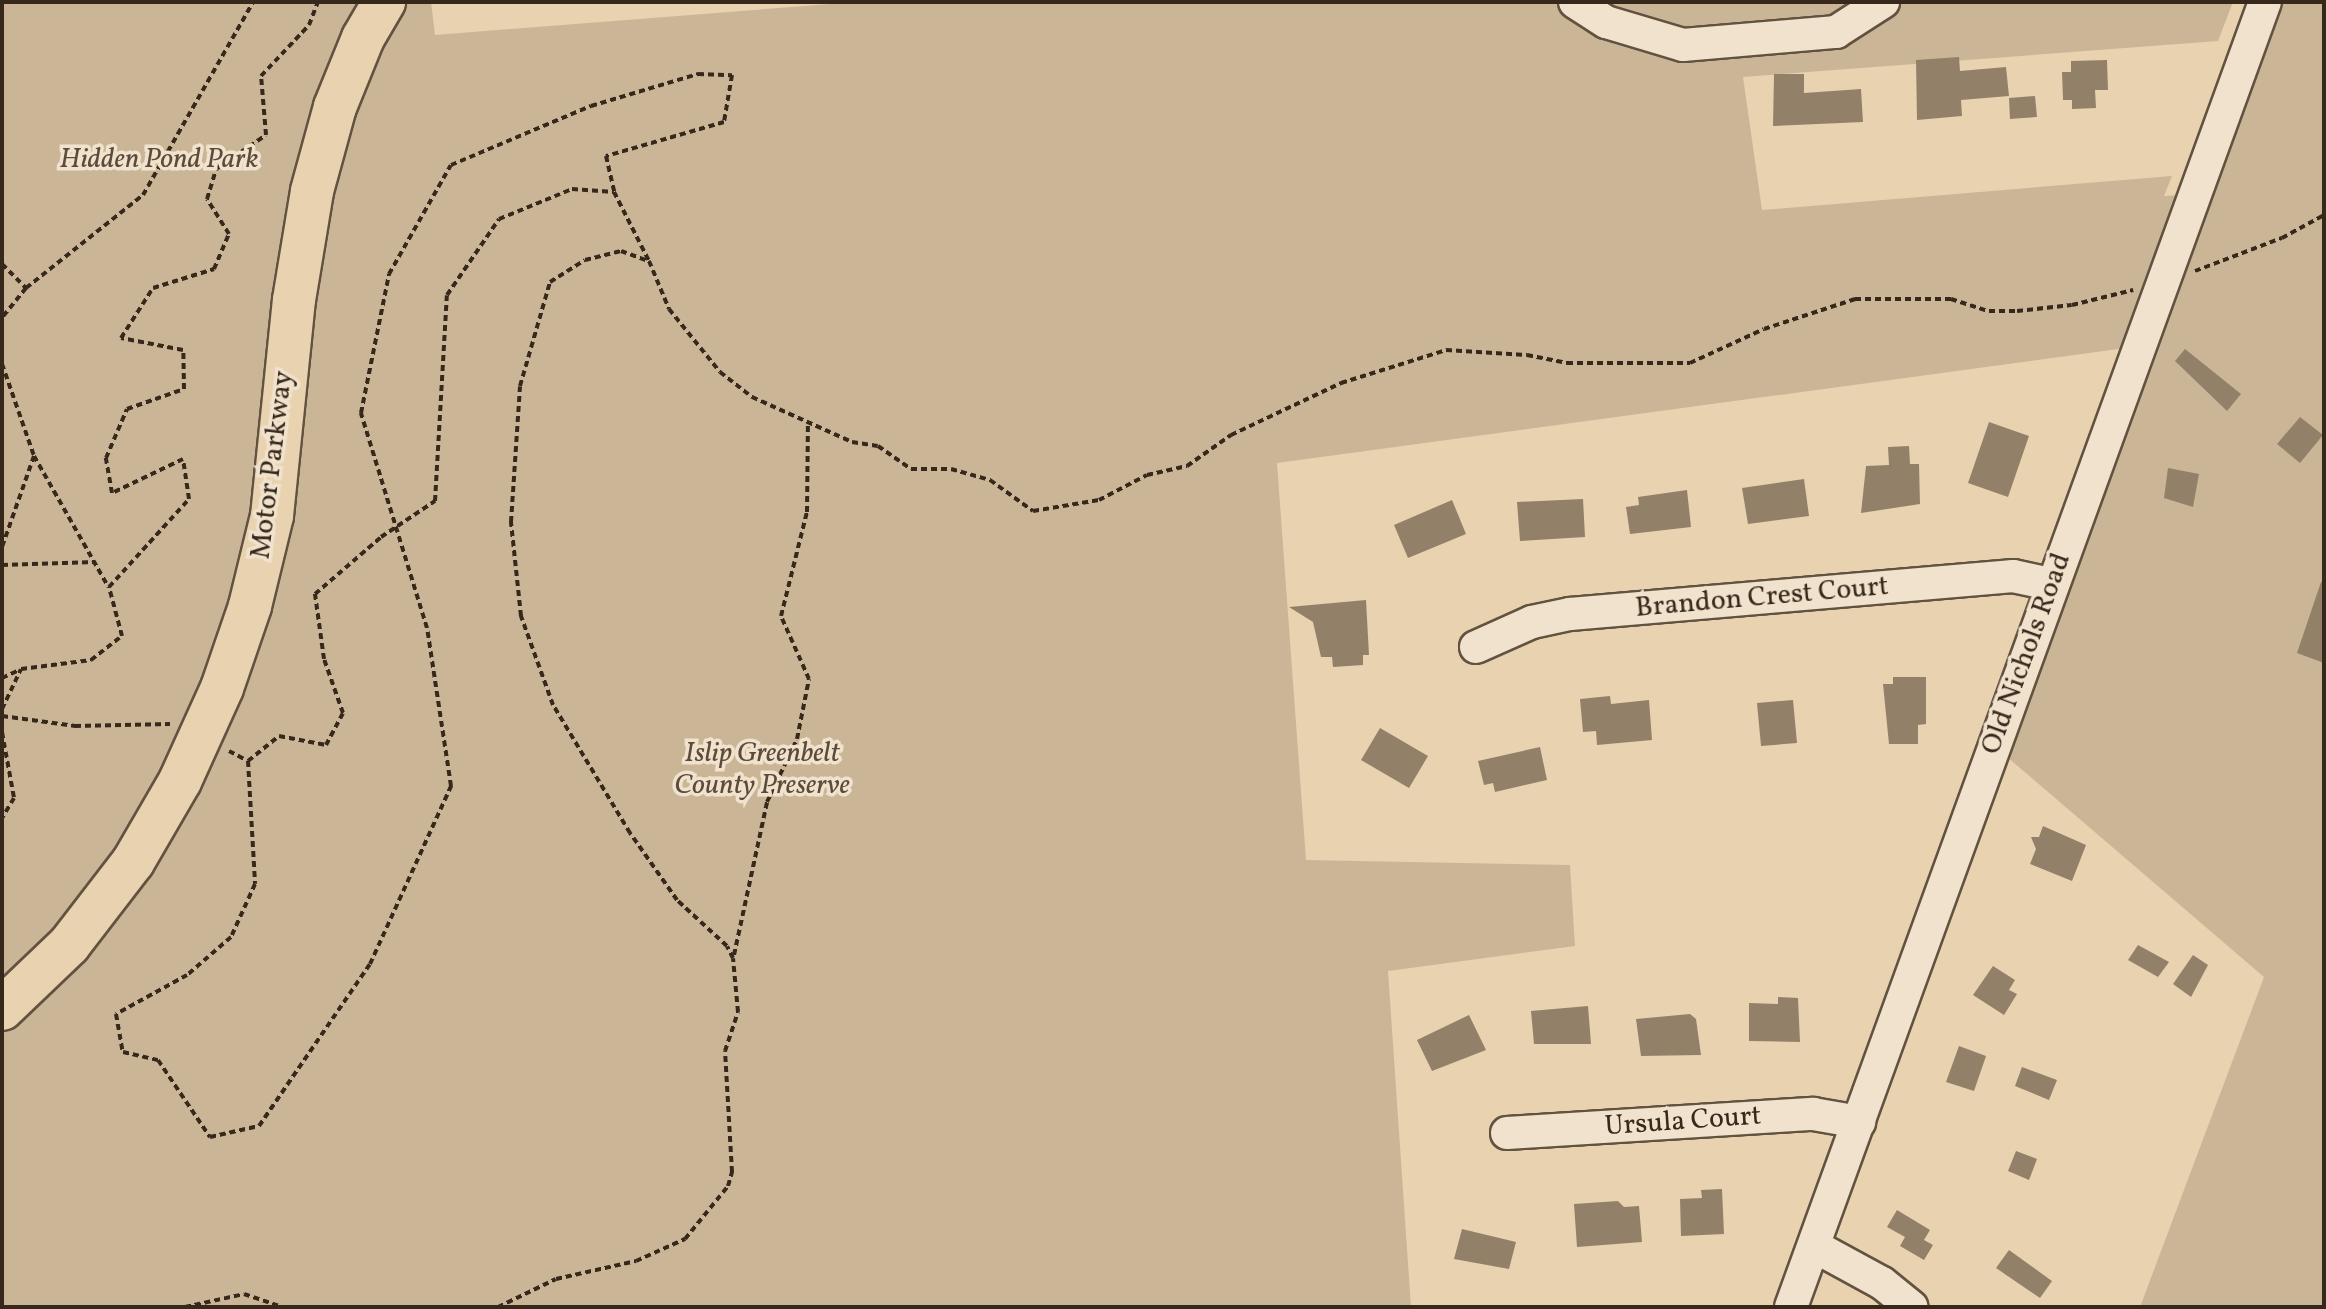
<!DOCTYPE html>
<style>
body{margin:0}
#map{position:relative;width:2326px;height:1309px;overflow:hidden;background:#e8d2b0;font-family:Vollkorn,serif}
div>[style]{position:absolute}
.green>*{inset:0;background:#cab597}
.building>*{inset:0;background:#938068}
.path>*{height:4px;margin-top:-2px;transform-origin:0;background:repeating-linear-gradient(90deg,#36281b 0 6px,transparent 0 10px)}
.roads{filter:drop-shadow(2px 0 #625240) drop-shadow(-2px 0 #625240) drop-shadow(0 2px #625240) drop-shadow(0 -2px #625240)}
.minor>*{height:32px;margin:-16px;padding:0 16px;transform-origin:16px;border-radius:16px;background:#f0e2cc}
.major>*{height:42px;margin:-21px;padding:0 21px;transform-origin:21px;border-radius:21px;background:#e8d2b0}
span{translate:-50% -50%;white-space:nowrap;text-align:center;line-height:1.15;-webkit-text-stroke:7px #f0e2cc;paint-order:stroke}
.park-label{font-size:28px;color:#5b4b3a;font-style:italic}
.street-label{font-size:28px;color:#36281b}
.frame{position:absolute;inset:0;border:4px solid #36281b;pointer-events:none}
</style>
<div id="map">
<div class="green">
<i style="clip-path:polygon(2px 2px,431px 2px,435px 35px,856px 2px,2233px 2px,2218px 41px,1743px 77px,1762px 210px,2172px 176px,2164px 196px,2183px 195px,2253px 2px,2324px 2px,2324px 1307px,2140px 1307px,2264px 977px,1985px 738px,2126px 348px,1277px 463px,1306px 860px,1570px 865px,1575px 946px,1388px 971px,1411px 1307px,2px 1307px)"></i>
</div>
<div class="building">
<i style="clip-path:polygon(1959px 57px,1960px 71px,2006px 67px,2009px 96px,1961px 100px,1962px 116px,1917px 120px,1916px 60px)"></i>
<i style="clip-path:polygon(2107px 60px,2108px 90px,2095px 90px,2096px 108px,2072px 109px,2072px 100px,2063px 100px,2062px 72px,2071px 72px,2071px 61px)"></i>
<i style="clip-path:polygon(1774px 74px,1804px 74px,1804px 93px,1861px 89px,1863px 122px,1773px 126px)"></i>
<i style="clip-path:polygon(2035px 96px,2037px 117px,2010px 119px,2009px 98px)"></i>
<i style="clip-path:polygon(2185px 349px,2241px 394px,2227px 411px,2175px 361px)"></i>
<i style="clip-path:polygon(2300px 417px,2323px 435px,2300px 463px,2277px 444px)"></i>
<i style="clip-path:polygon(1989px 422px,2029px 436px,2008px 497px,1968px 483px)"></i>
<i style="clip-path:polygon(1909px 446px,1910px 464px,1919px 464px,1920px 504px,1861px 513px,1866px 466px,1889px 465px,1888px 447px)"></i>
<i style="clip-path:polygon(2168px 468px,2199px 474px,2193px 507px,2164px 498px)"></i>
<i style="clip-path:polygon(1804px 479px,1809px 516px,1748px 524px,1742px 488px)"></i>
<i style="clip-path:polygon(1687px 490px,1691px 527px,1630px 534px,1626px 507px,1639px 505px,1638px 497px)"></i>
<i style="clip-path:polygon(1583px 499px,1585px 537px,1520px 541px,1517px 502px)"></i>
<i style="clip-path:polygon(1452px 500px,1466px 534px,1408px 558px,1394px 525px)"></i>
<i style="clip-path:polygon(2321px 582px,2324px 583px,2324px 663px,2297px 653px)"></i>
<i style="clip-path:polygon(1366px 600px,1369px 655px,1363px 655px,1363px 665px,1333px 667px,1332px 657px,1321px 657px,1313px 622px,1289px 607px)"></i>
<i style="clip-path:polygon(1893px 677px,1926px 677px,1926px 724px,1918px 725px,1918px 744px,1889px 744px,1883px 684px,1893px 684px)"></i>
<i style="clip-path:polygon(1610px 696px,1611px 704px,1649px 700px,1652px 740px,1597px 745px,1596px 731px,1583px 732px,1580px 699px)"></i>
<i style="clip-path:polygon(1793px 700px,1797px 743px,1761px 746px,1757px 703px)"></i>
<i style="clip-path:polygon(1380px 728px,1428px 756px,1409px 788px,1361px 760px)"></i>
<i style="clip-path:polygon(1540px 747px,1547px 780px,1495px 792px,1493px 783px,1484px 785px,1478px 761px)"></i>
<i style="clip-path:polygon(2043px 826px,2086px 845px,2072px 881px,2030px 864px,2036px 849px,2031px 837px,2039px 837px)"></i>
<i style="clip-path:polygon(2138px 945px,2169px 962px,2158px 977px,2128px 960px)"></i>
<i style="clip-path:polygon(2193px 955px,2208px 965px,2191px 997px,2173px 984px)"></i>
<i style="clip-path:polygon(1993px 966px,2015px 980px,2009px 990px,2017px 994px,2004px 1015px,1973px 995px)"></i>
<i style="clip-path:polygon(1778px 997px,1798px 998px,1800px 1042px,1749px 1041px,1749px 1003px,1778px 1004px)"></i>
<i style="clip-path:polygon(1588px 1006px,1591px 1044px,1534px 1044px,1531px 1011px)"></i>
<i style="clip-path:polygon(1690px 1014px,1696px 1019px,1701px 1055px,1641px 1056px,1636px 1019px)"></i>
<i style="clip-path:polygon(1469px 1015px,1486px 1050px,1432px 1071px,1417px 1040px)"></i>
<i style="clip-path:polygon(1959px 1046px,1986px 1056px,1974px 1091px,1946px 1082px)"></i>
<i style="clip-path:polygon(2022px 1067px,2057px 1080px,2049px 1100px,2015px 1086px)"></i>
<i style="clip-path:polygon(2016px 1151px,2037px 1159px,2029px 1180px,2008px 1171px)"></i>
<i style="clip-path:polygon(1722px 1189px,1724px 1234px,1681px 1236px,1680px 1199px,1702px 1198px,1701px 1190px)"></i>
<i style="clip-path:polygon(1618px 1201px,1624px 1207px,1639px 1206px,1642px 1242px,1577px 1247px,1574px 1204px)"></i>
<i style="clip-path:polygon(1897px 1210px,1930px 1230px,1924px 1240px,1933px 1245px,1924px 1260px,1900px 1246px,1905px 1237px,1887px 1227px)"></i>
<i style="clip-path:polygon(1462px 1229px,1516px 1242px,1509px 1269px,1454px 1259px)"></i>
<i style="clip-path:polygon(2009px 1250px,2052px 1281px,2040px 1298px,1996px 1268px)"></i>
</div>
<div class="path">
<i style="left:2px;top:264px;width:34px;rotate:45deg"></i>
<i style="left:26px;top:288px;width:38px;rotate:129deg"></i>
<i style="left:2195px;top:271px;width:93px;rotate:-20.8deg"></i>
<i style="left:2282px;top:238px;width:48px;rotate:-28.7deg"></i>
<i style="left:26px;top:288px;width:149px;rotate:-38.5deg"></i>
<i style="left:143px;top:195px;width:222px;rotate:-60.3deg"></i>
<i style="left:2px;top:364px;width:97px;rotate:70.8deg"></i>
<i style="left:34px;top:456px;width:96px;rotate:109.4deg"></i>
<i style="left:34px;top:456px;width:150px;rotate:60.4deg"></i>
<i style="left:2px;top:565px;width:93px;rotate:-1.8deg"></i>
<i style="left:2px;top:678px;width:19px;rotate:-25deg"></i>
<i style="left:2px;top:709px;width:44px;rotate:-64.6deg"></i>
<i style="left:21px;top:669px;width:71px;rotate:-7.3deg"></i>
<i style="left:91px;top:660px;width:39px;rotate:-38deg"></i>
<i style="left:122px;top:636px;width:51px;rotate:-104.9deg"></i>
<i style="left:109px;top:587px;width:119px;rotate:-47.7deg"></i>
<i style="left:189px;top:499px;width:40px;rotate:-98.5deg"></i>
<i style="left:183px;top:459px;width:79px;rotate:154.4deg"></i>
<i style="left:112px;top:493px;width:36px;rotate:-100deg"></i>
<i style="left:106px;top:458px;width:53px;rotate:-66.8deg"></i>
<i style="left:127px;top:409px;width:60px;rotate:-19.3deg"></i>
<i style="left:184px;top:389px;width:39px;rotate:-91deg"></i>
<i style="left:183px;top:350px;width:63px;rotate:-169deg"></i>
<i style="left:121px;top:338px;width:59px;rotate:-57.4deg"></i>
<i style="left:153px;top:288px;width:64px;rotate:-17.3deg"></i>
<i style="left:214px;top:269px;width:38px;rotate:-67deg"></i>
<i style="left:229px;top:234px;width:41px;rotate:-122.2deg"></i>
<i style="left:207px;top:199px;width:31px;rotate:-73deg"></i>
<i style="left:216px;top:169px;width:60px;rotate:-34.2deg"></i>
<i style="left:266px;top:135px;width:59px;rotate:-94.8deg"></i>
<i style="left:261px;top:76px;width:70px;rotate:-46.7deg"></i>
<i style="left:309px;top:25px;width:25px;rotate:-69deg"></i>
<i style="left:2px;top:716px;width:74px;rotate:7.8deg"></i>
<i style="left:75px;top:726px;width:95px;rotate:-1.2deg"></i>
<i style="left:2px;top:732px;width:67px;rotate:79.7deg"></i>
<i style="left:14px;top:798px;width:23px;rotate:121deg"></i>
<i style="left:229px;top:751px;width:21px;rotate:28deg"></i>
<i style="left:248px;top:761px;width:40px;rotate:-39deg"></i>
<i style="left:279px;top:736px;width:48px;rotate:10.8deg"></i>
<i style="left:326px;top:745px;width:36px;rotate:-62deg"></i>
<i style="left:343px;top:713px;width:57px;rotate:-109.4deg"></i>
<i style="left:324px;top:659px;width:66px;rotate:-97.9deg"></i>
<i style="left:315px;top:594px;width:87px;rotate:-40.8deg"></i>
<i style="left:381px;top:537px;width:65px;rotate:-33.7deg"></i>
<i style="left:435px;top:501px;width:206px;rotate:-86.7deg"></i>
<i style="left:447px;top:295px;width:92px;rotate:-55.6deg"></i>
<i style="left:499px;top:219px;width:79px;rotate:-22.3deg"></i>
<i style="left:572px;top:189px;width:42px;rotate:4.1deg"></i>
<i style="left:614px;top:192px;width:77px;rotate:63.1deg"></i>
<i style="left:248px;top:761px;width:123px;rotate:86.7deg"></i>
<i style="left:255px;top:884px;width:58px;rotate:114.4deg"></i>
<i style="left:231px;top:937px;width:58px;rotate:139.2deg"></i>
<i style="left:187px;top:975px;width:81px;rotate:151.2deg"></i>
<i style="left:116px;top:1014px;width:39px;rotate:80deg"></i>
<i style="left:123px;top:1052px;width:36px;rotate:13deg"></i>
<i style="left:158px;top:1060px;width:93px;rotate:56deg"></i>
<i style="left:210px;top:1137px;width:50px;rotate:-12.7deg"></i>
<i style="left:259px;top:1126px;width:196px;rotate:-55.6deg"></i>
<i style="left:370px;top:964px;width:196px;rotate:-65.5deg"></i>
<i style="left:451px;top:786px;width:160px;rotate:-98.6deg"></i>
<i style="left:427px;top:628px;width:225px;rotate:-107.1deg"></i>
<i style="left:361px;top:413px;width:142px;rotate:-78.6deg"></i>
<i style="left:389px;top:274px;width:125px;rotate:-60.4deg"></i>
<i style="left:451px;top:165px;width:152px;rotate:-22.9deg"></i>
<i style="left:591px;top:106px;width:112px;rotate:-16.7deg"></i>
<i style="left:698px;top:74px;width:34px;rotate:2deg"></i>
<i style="left:732px;top:75px;width:48px;rotate:99.7deg"></i>
<i style="left:724px;top:122px;width:123px;rotate:163.9deg"></i>
<i style="left:606px;top:156px;width:37px;rotate:77deg"></i>
<i style="left:734px;top:955px;width:157px;rotate:-77.8deg"></i>
<i style="left:767px;top:802px;width:70px;rotate:-64.5deg"></i>
<i style="left:797px;top:739px;width:61px;rotate:-78.7deg"></i>
<i style="left:809px;top:679px;width:69px;rotate:-114deg"></i>
<i style="left:781px;top:616px;width:107px;rotate:-76deg"></i>
<i style="left:807px;top:512px;width:90px;rotate:-89.4deg"></i>
<i style="left:185px;top:1307px;width:60px;rotate:-12.4deg"></i>
<i style="left:244px;top:1294px;width:40px;rotate:18.9deg"></i>
<i style="left:498px;top:1307px;width:64px;rotate:-25.8deg"></i>
<i style="left:556px;top:1279px;width:82px;rotate:-12.7deg"></i>
<i style="left:636px;top:1261px;width:54px;rotate:-24.2deg"></i>
<i style="left:685px;top:1239px;width:68px;rotate:-50.9deg"></i>
<i style="left:728px;top:1186px;width:15px;rotate:-74deg"></i>
<i style="left:732px;top:1172px;width:121px;rotate:-93.3deg"></i>
<i style="left:725px;top:1051px;width:41px;rotate:-71.6deg"></i>
<i style="left:738px;top:1012px;width:54px;rotate:-95.3deg"></i>
<i style="left:733px;top:958px;width:13px;rotate:-117deg"></i>
<i style="left:727px;top:946px;width:68px;rotate:-137.4deg"></i>
<i style="left:677px;top:900px;width:82px;rotate:-125deg"></i>
<i style="left:630px;top:833px;width:149px;rotate:-121deg"></i>
<i style="left:553px;top:705px;width:95px;rotate:-109.8deg"></i>
<i style="left:521px;top:616px;width:95px;rotate:-96.1deg"></i>
<i style="left:511px;top:522px;width:136px;rotate:-86.2deg"></i>
<i style="left:520px;top:386px;width:108px;rotate:-73.9deg"></i>
<i style="left:550px;top:282px;width:41px;rotate:-32.2deg"></i>
<i style="left:585px;top:260px;width:37px;rotate:-14deg"></i>
<i style="left:621px;top:251px;width:30px;rotate:20deg"></i>
<i style="left:649px;top:261px;width:52px;rotate:67.4deg"></i>
<i style="left:669px;top:309px;width:81px;rotate:51deg"></i>
<i style="left:720px;top:372px;width:41px;rotate:38deg"></i>
<i style="left:752px;top:397px;width:110px;rotate:24.2deg"></i>
<i style="left:852px;top:442px;width:26px;rotate:9deg"></i>
<i style="left:878px;top:446px;width:40px;rotate:34.9deg"></i>
<i style="left:911px;top:469px;width:40px"></i>
<i style="left:951px;top:469px;width:41px;rotate:15.8deg"></i>
<i style="left:990px;top:480px;width:53px;rotate:35.8deg"></i>
<i style="left:1033px;top:511px;width:67px;rotate:-9.5deg"></i>
<i style="left:1099px;top:500px;width:54px;rotate:-27.5deg"></i>
<i style="left:1147px;top:475px;width:41px;rotate:-12.7deg"></i>
<i style="left:1187px;top:466px;width:54px;rotate:-35.2deg"></i>
<i style="left:1231px;top:435px;width:122px;rotate:-25.3deg"></i>
<i style="left:1341px;top:383px;width:110px;rotate:-17.4deg"></i>
<i style="left:1446px;top:350px;width:81px;rotate:3.5deg"></i>
<i style="left:1527px;top:355px;width:41px;rotate:11.3deg"></i>
<i style="left:1567px;top:363px;width:123px"></i>
<i style="left:1690px;top:363px;width:81px;rotate:-24.7deg"></i>
<i style="left:1764px;top:329px;width:96px;rotate:-18.2deg"></i>
<i style="left:1855px;top:299px;width:96px"></i>
<i style="left:1951px;top:299px;width:40px;rotate:18deg"></i>
<i style="left:1989px;top:311px;width:28px"></i>
<i style="left:2017px;top:311px;width:55px;rotate:-6.2deg"></i>
<i style="left:2072px;top:305px;width:63px;rotate:-13.8deg"></i>
</div>
<div class="roads">
<div class="minor">
<i style="left:1575px;top:2px;width:37px;rotate:33deg"></i>
<i style="left:1606px;top:22px;width:80px;rotate:16.6deg"></i>
<i style="left:1683px;top:45px;width:154px;rotate:-4.9deg"></i>
<i style="left:1836px;top:32px;width:56px;rotate:-32.6deg"></i>
<i style="left:1476px;top:647px;width:61px;rotate:-24.1deg"></i>
<i style="left:1532px;top:622px;width:39px;rotate:-12deg"></i>
<i style="left:1570px;top:614px;width:445px;rotate:-4.9deg"></i>
<i style="left:2013px;top:576px;width:40px;rotate:12deg"></i>
<i style="left:1507px;top:1133px;width:307px;rotate:-3.6deg"></i>
<i style="left:1813px;top:1114px;width:47px;rotate:9.9deg"></i>
<i style="left:1814px;top:1246px;width:77px;rotate:28.6deg"></i>
<i style="left:1882px;top:1283px;width:38px;rotate:39deg"></i>
<i style="left:1791px;top:1307px;width:1388px;rotate:-70.04deg"></i>
</div>
<div class="major">
<i style="left:2px;top:1009px;width:93px;rotate:-43.7deg"></i>
<i style="left:69px;top:945px;width:105px;rotate:-52.4deg"></i>
<i style="left:133px;top:862px;width:94px;rotate:-59.9deg"></i>
<i style="left:180px;top:781px;width:102px;rotate:-65.7deg"></i>
<i style="left:222px;top:688px;width:87px;rotate:-71.1deg"></i>
<i style="left:250px;top:606px;width:93px;rotate:-76.3deg"></i>
<i style="left:272px;top:516px;width:217px;rotate:-84.2deg"></i>
<i style="left:294px;top:300px;width:110px;rotate:-80.6deg"></i>
<i style="left:312px;top:191px;width:87px;rotate:-74.7deg"></i>
<i style="left:335px;top:107px;width:74px;rotate:-67.9deg"></i>
<i style="left:363px;top:38px;width:42px;rotate:-59.7deg"></i>
</div>
</div>
<div class="park-label">
<span style="left:159px;top:160px">Hidden Pond Park</span>
<span style="left:762px;top:770px">Islip Greenbelt<br>County Preserve</span>
</div>
<div class="street-label">
<span style="left:273px;top:465px;rotate:-83deg">Motor Parkway</span>
<span style="left:1762px;top:598px;rotate:-5deg">Brandon Crest Court</span>
<span style="left:2027px;top:654px;rotate:-70deg">Old Nichols Road</span>
<span style="left:1683px;top:1122px;rotate:-4deg">Ursula Court</span>
</div>
<div class="frame"></div>
</div>
